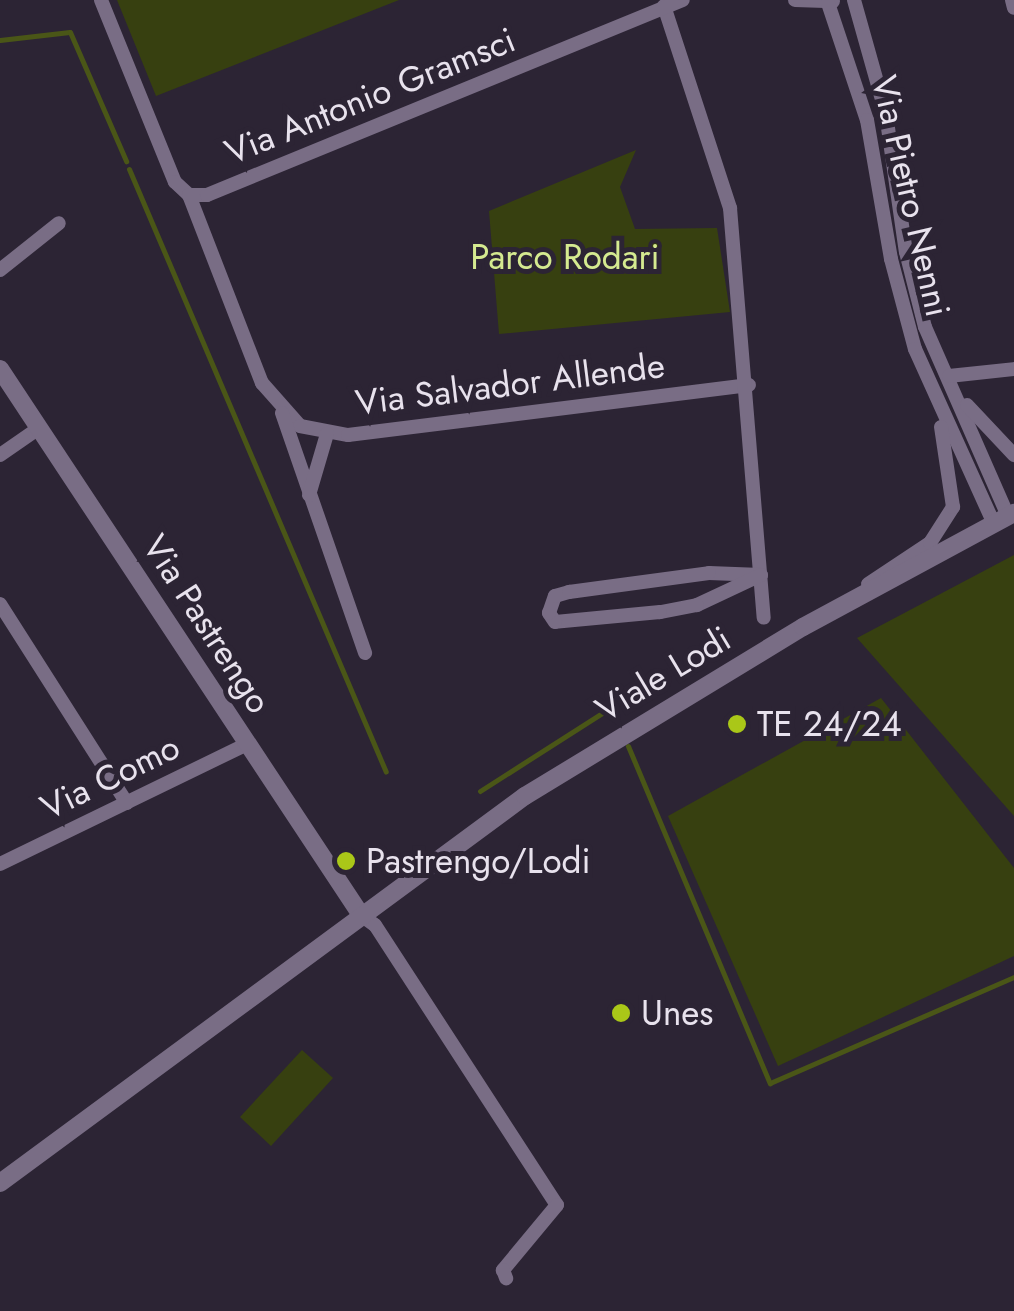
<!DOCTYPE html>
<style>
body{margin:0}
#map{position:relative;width:1014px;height:1311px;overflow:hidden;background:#2c2434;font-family:Jost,sans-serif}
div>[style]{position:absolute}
.green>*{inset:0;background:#374010}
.stream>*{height:5px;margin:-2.5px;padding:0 2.5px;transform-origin:2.5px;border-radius:2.5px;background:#4a5617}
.minor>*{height:14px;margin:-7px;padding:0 7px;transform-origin:7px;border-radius:7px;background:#796d85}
.tertiary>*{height:18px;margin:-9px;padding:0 9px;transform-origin:9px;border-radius:9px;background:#796d85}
.dots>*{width:28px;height:28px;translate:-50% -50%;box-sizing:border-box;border:5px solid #2c2434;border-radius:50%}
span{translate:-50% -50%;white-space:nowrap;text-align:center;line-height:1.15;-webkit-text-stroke:10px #2c2434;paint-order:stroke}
.street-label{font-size:35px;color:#e8e2ed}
.park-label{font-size:35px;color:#d5ea90}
.poi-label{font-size:35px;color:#e8e2ed}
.left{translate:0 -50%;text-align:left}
</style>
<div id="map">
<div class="green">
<i style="clip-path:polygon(117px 0,399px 0,156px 96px)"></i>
<i style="clip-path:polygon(636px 150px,620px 187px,635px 229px,717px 228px,730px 312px,499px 334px,489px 211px)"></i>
<i style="clip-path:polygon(1014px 555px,1014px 816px,857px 638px)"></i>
<i style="clip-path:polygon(881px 698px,1014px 868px,1014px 956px,778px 1066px,668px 816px)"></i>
<i style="clip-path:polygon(302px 1050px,333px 1078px,271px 1146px,240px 1117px)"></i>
</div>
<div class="stream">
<i style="left:0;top:40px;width:70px;rotate:-6.5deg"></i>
<i style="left:70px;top:32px;width:141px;rotate:66.5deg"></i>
<i style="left:129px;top:169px;width:655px;rotate:66.92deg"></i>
<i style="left:628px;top:746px;width:366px;rotate:67.2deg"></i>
<i style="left:770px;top:1083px;width:266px;rotate:-23.5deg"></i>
<i style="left:480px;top:791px;width:154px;rotate:-32.6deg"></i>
</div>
<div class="minor">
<i style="left:101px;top:0;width:196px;rotate:67.9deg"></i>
<i style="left:175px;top:182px;width:19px;rotate:43deg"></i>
<i style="left:189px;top:195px;width:202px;rotate:68.8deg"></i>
<i style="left:262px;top:383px;width:57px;rotate:48.5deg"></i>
<i style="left:300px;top:426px;width:49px;rotate:10.6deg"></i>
<i style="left:348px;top:435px;width:404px;rotate:-7.1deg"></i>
<i style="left:795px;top:0;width:38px;rotate:2deg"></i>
<i style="left:854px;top:0;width:118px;rotate:74.3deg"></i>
<i style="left:886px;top:114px;width:139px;rotate:81.8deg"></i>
<i style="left:906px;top:252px;width:77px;rotate:75.8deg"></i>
<i style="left:925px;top:327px;width:206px;rotate:66.3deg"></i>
<i style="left:1012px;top:0;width:8px;rotate:76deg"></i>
<i style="left:828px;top:3px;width:123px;rotate:71.6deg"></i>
<i style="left:867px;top:120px;width:141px;rotate:80.2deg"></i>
<i style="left:891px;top:259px;width:93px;rotate:75.1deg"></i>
<i style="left:915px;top:349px;width:192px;rotate:65.7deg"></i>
<i style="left:664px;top:6px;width:213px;rotate:71.9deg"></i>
<i style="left:730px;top:208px;width:411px;rotate:85.3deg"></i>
<i style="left:189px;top:195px;width:18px"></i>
<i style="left:207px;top:195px;width:514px;rotate:-22.28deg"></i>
<i style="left:0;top:270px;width:75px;rotate:-38.5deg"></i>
<i style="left:949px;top:376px;width:65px;rotate:-6.1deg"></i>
<i style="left:967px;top:405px;width:69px;rotate:46.8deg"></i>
<i style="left:282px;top:413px;width:254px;rotate:70.9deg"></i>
<i style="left:0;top:455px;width:47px;rotate:-34.7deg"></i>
<i style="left:309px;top:495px;width:64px;rotate:-73.6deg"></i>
<i style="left:709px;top:573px;width:52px;rotate:2.2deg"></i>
<i style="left:761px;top:575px;width:71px;rotate:154.9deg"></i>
<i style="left:697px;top:605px;width:38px;rotate:169deg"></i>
<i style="left:660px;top:612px;width:105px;rotate:174.6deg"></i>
<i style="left:555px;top:622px;width:11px;rotate:-124deg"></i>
<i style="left:549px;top:613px;width:18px;rotate:-71deg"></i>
<i style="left:555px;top:596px;width:15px;rotate:-16deg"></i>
<i style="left:569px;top:592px;width:141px;rotate:-7.7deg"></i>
<i style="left:868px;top:584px;width:74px;rotate:-33.5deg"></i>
<i style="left:930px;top:543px;width:43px;rotate:-57.4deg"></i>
<i style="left:953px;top:507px;width:81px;rotate:-98.5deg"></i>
<i style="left:0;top:604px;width:236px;rotate:57.5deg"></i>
<i style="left:0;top:864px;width:275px;rotate:-25.9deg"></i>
<i style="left:361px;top:915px;width:17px;rotate:36deg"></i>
<i style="left:375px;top:925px;width:334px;rotate:57deg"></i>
<i style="left:557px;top:1205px;width:85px;rotate:129.7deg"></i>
<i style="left:503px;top:1270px;width:9px;rotate:69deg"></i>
</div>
<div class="tertiary">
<i style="left:0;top:369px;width:655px;rotate:56.53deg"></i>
<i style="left:0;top:1183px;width:652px;rotate:-36.4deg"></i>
<i style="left:525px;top:796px;width:325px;rotate:-31.3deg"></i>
<i style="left:803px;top:627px;width:240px;rotate:-28.4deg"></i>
</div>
<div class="dots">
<i style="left:737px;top:724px;background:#aac718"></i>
<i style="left:346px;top:861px;background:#aac718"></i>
<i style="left:621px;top:1013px;background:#aac718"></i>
</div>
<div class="street-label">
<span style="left:370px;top:96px;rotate:-22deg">Via Antonio Gramsci</span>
<span style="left:911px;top:196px;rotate:77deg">Via Pietro Nenni</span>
<span style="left:510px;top:384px;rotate:-7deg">Via Salvador Allende</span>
<span style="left:207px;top:624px;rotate:57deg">Via Pastrengo</span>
<span style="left:663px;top:674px;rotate:-31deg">Viale Lodi</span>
<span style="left:110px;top:777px;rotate:-26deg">Via Como</span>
</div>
<div class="park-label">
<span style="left:565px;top:257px">Parco Rodari</span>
</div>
<div class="poi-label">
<span class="left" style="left:757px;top:724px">TE 24/24</span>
<span class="left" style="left:366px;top:861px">Pastrengo/Lodi</span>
<span class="left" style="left:641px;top:1013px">Unes</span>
</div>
</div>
